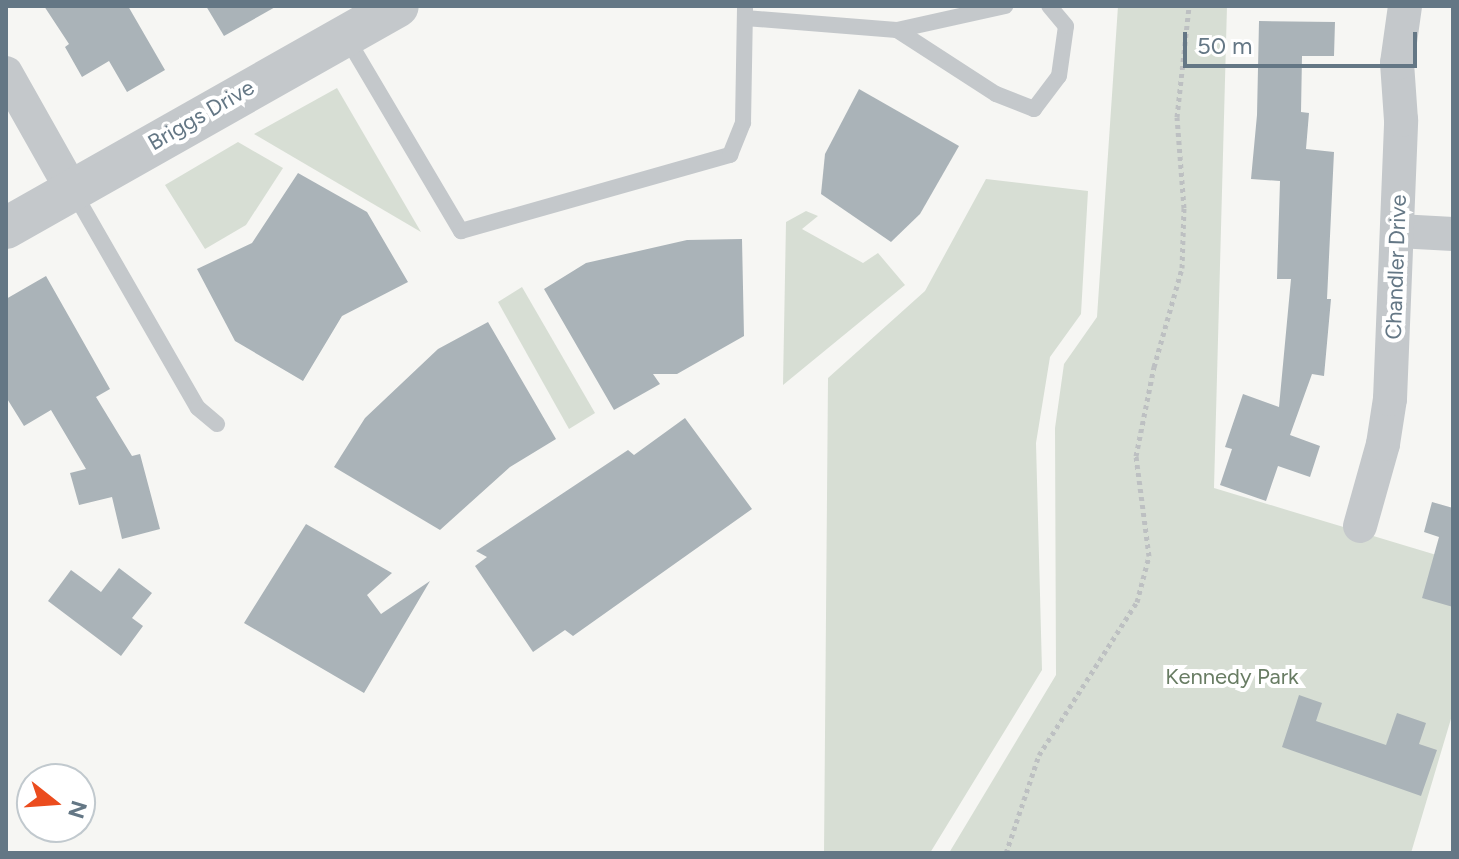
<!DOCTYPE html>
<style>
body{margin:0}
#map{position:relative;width:1459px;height:859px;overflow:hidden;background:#f6f6f3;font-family:Figtree,sans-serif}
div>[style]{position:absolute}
.green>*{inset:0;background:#d7ded4}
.building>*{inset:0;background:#aab3b8}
.path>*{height:5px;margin-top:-2.5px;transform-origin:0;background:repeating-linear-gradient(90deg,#bdc0c2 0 4px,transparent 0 8px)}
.service>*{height:16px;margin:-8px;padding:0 8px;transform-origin:8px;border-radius:8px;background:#c4c8cb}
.minor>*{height:34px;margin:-17px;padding:0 17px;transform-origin:17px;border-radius:17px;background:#c4c8cb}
.tertiary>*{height:42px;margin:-21px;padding:0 21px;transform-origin:21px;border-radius:21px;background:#c4c8cb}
span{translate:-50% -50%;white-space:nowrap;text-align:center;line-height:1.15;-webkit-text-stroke:8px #fff;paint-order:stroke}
.street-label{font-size:22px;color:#647785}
.park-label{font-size:22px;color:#687c63}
.frame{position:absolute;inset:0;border:8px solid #647785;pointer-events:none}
.north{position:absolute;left:16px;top:763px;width:80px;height:80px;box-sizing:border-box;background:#fff;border:2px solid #c1c9ce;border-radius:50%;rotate:107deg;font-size:22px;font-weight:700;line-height:32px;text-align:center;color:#647785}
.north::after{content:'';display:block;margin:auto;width:28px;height:36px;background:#eb4c1e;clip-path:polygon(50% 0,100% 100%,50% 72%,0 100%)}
.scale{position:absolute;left:1183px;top:32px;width:234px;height:36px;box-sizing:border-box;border:4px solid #647785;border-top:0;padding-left:10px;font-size:24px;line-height:28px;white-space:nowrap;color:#647785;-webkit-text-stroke:6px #fff;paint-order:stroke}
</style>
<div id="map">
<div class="green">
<i style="clip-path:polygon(1118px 6px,1227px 6px,1214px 488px,1453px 560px,1453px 712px,1411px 853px,949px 853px,1056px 675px,1055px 428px,1064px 364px,1097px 317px)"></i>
<i style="clip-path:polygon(337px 88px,421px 232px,254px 134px)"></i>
<i style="clip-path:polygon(238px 142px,283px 168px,246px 225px,205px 249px,165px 185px)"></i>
<i style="clip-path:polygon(986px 179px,1088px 191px,1081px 314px,1050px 357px,1036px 443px,1042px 670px,930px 853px,824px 853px,828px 378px,925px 291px)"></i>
<i style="clip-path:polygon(806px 211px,818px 216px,802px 229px,863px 263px,878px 253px,905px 285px,783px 385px,786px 222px)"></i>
<i style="clip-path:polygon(522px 287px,595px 413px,569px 429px,498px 302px)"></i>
</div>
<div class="building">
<i style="clip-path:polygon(44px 6px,128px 6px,165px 70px,127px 92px,109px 61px,82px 77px,65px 47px,69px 44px)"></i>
<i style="clip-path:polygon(206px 6px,277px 6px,224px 36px)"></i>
<i style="clip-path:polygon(1259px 21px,1335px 22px,1334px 56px,1302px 56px,1301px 112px,1309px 113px,1306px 149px,1334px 152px,1327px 299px,1331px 299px,1324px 376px,1312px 374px,1290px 435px,1320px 446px,1310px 477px,1278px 466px,1266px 501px,1220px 485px,1232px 449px,1225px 447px,1243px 394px,1279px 407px,1291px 279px,1277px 279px,1280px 181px,1251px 179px,1257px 115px)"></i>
<i style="clip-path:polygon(859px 89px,959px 146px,920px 214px,891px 242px,821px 194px,825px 154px)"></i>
<i style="clip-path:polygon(298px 173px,367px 212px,408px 282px,342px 316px,303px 381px,235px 341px,197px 269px,252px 243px)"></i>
<i style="clip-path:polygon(742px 239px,744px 336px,677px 374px,653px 374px,660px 384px,614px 410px,544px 289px,586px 263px,687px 240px)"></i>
<i style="clip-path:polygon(46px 276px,110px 389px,96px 397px,132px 456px,140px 454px,160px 529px,122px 539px,112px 497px,79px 505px,70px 473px,86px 469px,51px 410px,24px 426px,6px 397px,6px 299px)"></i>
<i style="clip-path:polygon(488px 322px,556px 439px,510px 467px,440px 530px,334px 467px,365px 418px,438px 349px)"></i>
<i style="clip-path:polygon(685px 418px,752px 509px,573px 636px,565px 630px,533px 652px,475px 566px,487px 557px,476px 551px,628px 450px,634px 455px)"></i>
<i style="clip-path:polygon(1432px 502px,1453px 508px,1453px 607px,1422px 598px,1439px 537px,1424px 532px)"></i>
<i style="clip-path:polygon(306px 524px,392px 573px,367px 595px,381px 614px,430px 581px,364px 693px,244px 623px)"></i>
<i style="clip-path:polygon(119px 568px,152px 593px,132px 618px,143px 626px,121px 656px,48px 601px,71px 570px,101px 592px)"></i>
<i style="clip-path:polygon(1299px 695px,1322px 703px,1316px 721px,1386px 745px,1397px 713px,1426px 723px,1419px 744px,1437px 750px,1421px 796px,1282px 747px)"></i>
</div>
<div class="path">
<i style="left:1006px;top:853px;width:103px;rotate:-71.4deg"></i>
<i style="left:1039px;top:755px;width:182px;rotate:-57.4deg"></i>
<i style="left:1137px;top:602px;width:48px;rotate:-75.4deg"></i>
<i style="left:1149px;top:556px;width:101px;rotate:-97.4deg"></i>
<i style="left:1136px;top:456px;width:91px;rotate:-78.6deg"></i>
<i style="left:1154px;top:367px;width:103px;rotate:-74.2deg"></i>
<i style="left:1182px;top:268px;width:60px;rotate:-88.1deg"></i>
<i style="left:1184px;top:208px;width:91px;rotate:-94.4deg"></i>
<i style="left:1177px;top:117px;width:112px;rotate:-83.8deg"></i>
</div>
<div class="service">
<i style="left:745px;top:18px;width:152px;rotate:4.5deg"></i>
<i style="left:897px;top:30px;width:111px;rotate:-12.5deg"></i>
<i style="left:897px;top:30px;width:118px;rotate:32.9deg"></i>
<i style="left:996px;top:94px;width:41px;rotate:21.5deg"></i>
<i style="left:1034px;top:109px;width:41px;rotate:-52.9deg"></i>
<i style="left:1059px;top:76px;width:50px;rotate:-82deg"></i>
<i style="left:1066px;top:26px;width:26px;rotate:-130deg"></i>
<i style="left:345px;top:35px;width:228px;rotate:59.4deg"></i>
<i style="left:461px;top:231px;width:280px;rotate:-15.8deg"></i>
<i style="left:730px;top:155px;width:35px;rotate:-68deg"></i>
<i style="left:743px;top:123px;width:117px;rotate:-89deg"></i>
<i style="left:73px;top:191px;width:250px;rotate:60.1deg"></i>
<i style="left:198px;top:408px;width:25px;rotate:40deg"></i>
</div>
<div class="minor">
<i style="left:6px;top:73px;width:134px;rotate:60.6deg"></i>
<i style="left:1398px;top:231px;width:55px;rotate:3.1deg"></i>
<i style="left:1360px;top:526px;width:85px;rotate:-74.3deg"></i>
<i style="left:1383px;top:444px;width:46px;rotate:-81.2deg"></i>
<i style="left:1390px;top:399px;width:279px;rotate:-87.7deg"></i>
<i style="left:1401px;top:120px;width:57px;rotate:-94deg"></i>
<i style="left:1397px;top:63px;width:58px;rotate:-82deg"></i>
</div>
<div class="tertiary">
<i style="left:6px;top:228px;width:450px;rotate:-29.5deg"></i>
</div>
<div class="street-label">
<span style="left:201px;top:115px;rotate:-30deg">Briggs Drive</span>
<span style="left:1396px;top:267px;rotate:-88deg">Chandler Drive</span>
</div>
<div class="park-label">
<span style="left:1232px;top:677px">Kennedy Park</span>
</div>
<div class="frame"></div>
<div class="north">N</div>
<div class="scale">50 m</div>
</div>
